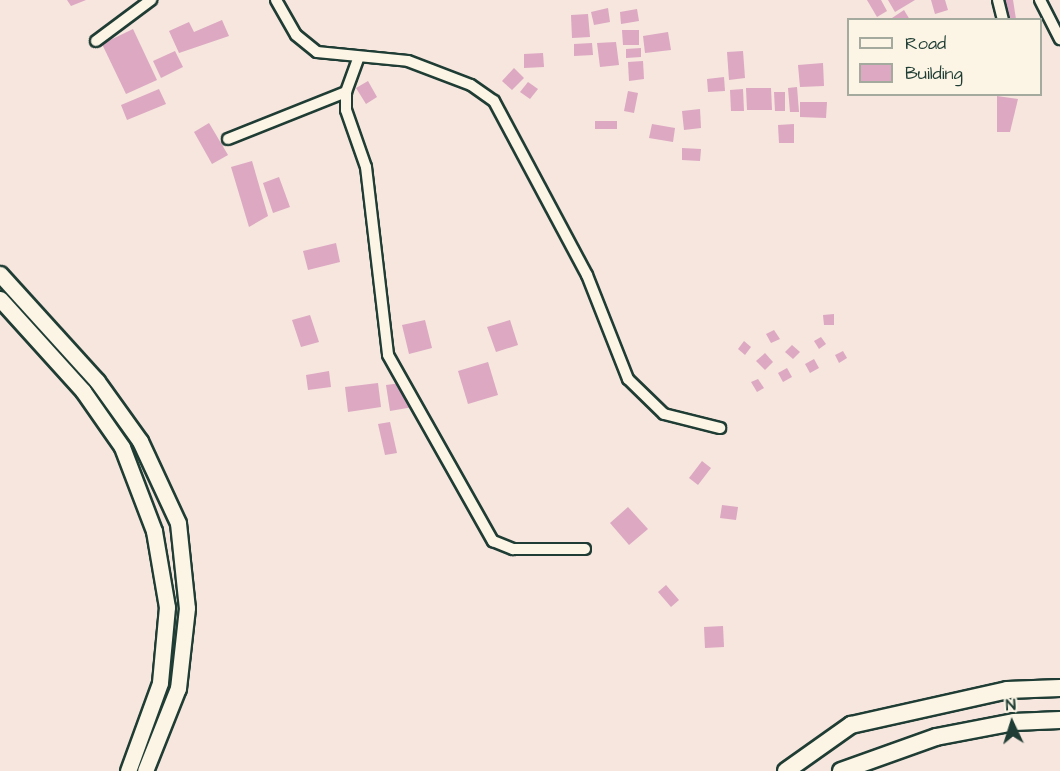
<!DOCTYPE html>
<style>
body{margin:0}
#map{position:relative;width:1060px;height:771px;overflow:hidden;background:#f6e6de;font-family:"Architects Daughter",sans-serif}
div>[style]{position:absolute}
.building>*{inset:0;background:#dca8c2}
.roads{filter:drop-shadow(2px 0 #1f3d34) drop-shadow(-2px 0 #1f3d34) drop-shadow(0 2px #1f3d34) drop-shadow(0 -2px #1f3d34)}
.minor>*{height:10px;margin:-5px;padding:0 5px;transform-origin:5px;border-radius:5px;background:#fcf5e5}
.secondary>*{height:15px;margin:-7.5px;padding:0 7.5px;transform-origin:7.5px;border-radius:7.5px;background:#fcf5e5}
.primary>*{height:16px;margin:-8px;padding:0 8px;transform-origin:8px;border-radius:8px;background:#fcf5e5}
span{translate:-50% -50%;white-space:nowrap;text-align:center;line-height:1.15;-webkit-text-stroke:4.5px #fcf5e5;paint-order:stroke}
.legend{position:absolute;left:847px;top:18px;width:195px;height:78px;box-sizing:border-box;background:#fcf5e5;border:2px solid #a4ab9e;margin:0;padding:8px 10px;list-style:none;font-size:18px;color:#1f3d34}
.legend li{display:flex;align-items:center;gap:12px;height:30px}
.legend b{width:30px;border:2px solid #a4ab9e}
.north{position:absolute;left:982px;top:693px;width:60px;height:60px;-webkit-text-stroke:4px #fcf5e5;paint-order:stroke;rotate:356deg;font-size:16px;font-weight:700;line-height:24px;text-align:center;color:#1f3d34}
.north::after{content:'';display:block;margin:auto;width:21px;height:27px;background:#1f3d34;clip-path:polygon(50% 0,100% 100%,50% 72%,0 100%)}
</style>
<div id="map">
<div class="building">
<i style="clip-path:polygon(67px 0,86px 0,71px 6px)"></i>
<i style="clip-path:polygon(867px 0,881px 0,887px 11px,877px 17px)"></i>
<i style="clip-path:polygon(888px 0,915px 0,895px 12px)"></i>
<i style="clip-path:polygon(931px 0,945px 0,948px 10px,935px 14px)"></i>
<i style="clip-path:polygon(999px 0,1013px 0,1016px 19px,1002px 20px)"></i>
<i style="clip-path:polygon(608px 8px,610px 22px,594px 25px,591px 12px)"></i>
<i style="clip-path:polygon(637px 9px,639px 21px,621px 24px,620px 12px)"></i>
<i style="clip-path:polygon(904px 10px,910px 20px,889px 20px)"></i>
<i style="clip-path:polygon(588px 14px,590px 37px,572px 38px,571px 15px)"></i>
<i style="clip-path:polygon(222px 20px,229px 36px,179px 53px,169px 31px,189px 22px,194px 32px)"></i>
<i style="clip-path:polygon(133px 29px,157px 80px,126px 94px,102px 44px)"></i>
<i style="clip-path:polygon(622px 30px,639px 30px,639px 45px,623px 45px)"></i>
<i style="clip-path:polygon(668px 32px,671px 50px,645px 53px,643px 36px)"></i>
<i style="clip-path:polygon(616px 42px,619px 65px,600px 67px,597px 43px)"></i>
<i style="clip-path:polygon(592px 43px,593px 55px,574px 56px,574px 44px)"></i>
<i style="clip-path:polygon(641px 48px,641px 57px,626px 58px,626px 49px)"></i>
<i style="clip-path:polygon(175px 51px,183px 67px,161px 78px,153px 61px)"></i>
<i style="clip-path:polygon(743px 51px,745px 78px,729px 80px,727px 52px)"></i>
<i style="clip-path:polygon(543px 53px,544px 67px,524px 68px,524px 54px)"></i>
<i style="clip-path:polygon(643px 61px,644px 79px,629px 81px,628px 62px)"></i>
<i style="clip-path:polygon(823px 63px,824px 86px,800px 87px,798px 65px)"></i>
<i style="clip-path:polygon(514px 68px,524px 78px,512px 90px,502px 81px)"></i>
<i style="clip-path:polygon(724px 77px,725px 91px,708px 92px,707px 79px)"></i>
<i style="clip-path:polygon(368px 81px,377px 97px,366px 104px,356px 88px)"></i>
<i style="clip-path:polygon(528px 82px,538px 89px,530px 99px,520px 92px)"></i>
<i style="clip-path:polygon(797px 87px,799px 112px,790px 112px,788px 88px)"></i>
<i style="clip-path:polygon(746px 88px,771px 88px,772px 110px,747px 110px)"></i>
<i style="clip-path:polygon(159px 89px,166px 104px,127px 120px,121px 105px)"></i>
<i style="clip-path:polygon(743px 89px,744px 111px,731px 111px,730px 90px)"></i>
<i style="clip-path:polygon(628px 91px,638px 93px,634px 113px,624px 111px)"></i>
<i style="clip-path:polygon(774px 92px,785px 92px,785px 111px,775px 111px)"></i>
<i style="clip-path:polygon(997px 96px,1018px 99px,1010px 132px,997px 132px)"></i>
<i style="clip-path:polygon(800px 102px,827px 102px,826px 118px,800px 117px)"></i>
<i style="clip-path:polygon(700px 109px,701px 128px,684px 130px,682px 111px)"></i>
<i style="clip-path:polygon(595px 121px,617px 121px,617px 129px,595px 129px)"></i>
<i style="clip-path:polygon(209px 123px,228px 155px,212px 164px,194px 132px)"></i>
<i style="clip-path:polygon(652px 124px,675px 128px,673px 142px,649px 138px)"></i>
<i style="clip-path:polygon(794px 124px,794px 143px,779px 143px,778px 125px)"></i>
<i style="clip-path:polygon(682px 148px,701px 149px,700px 161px,682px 160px)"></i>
<i style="clip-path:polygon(252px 161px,268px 216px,249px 227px,231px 167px)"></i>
<i style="clip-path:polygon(279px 177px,290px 207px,273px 213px,263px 183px)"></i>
<i style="clip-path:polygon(336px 243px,340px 262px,308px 270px,303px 251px)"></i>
<i style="clip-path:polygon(834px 314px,834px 325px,824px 325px,823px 315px)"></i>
<i style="clip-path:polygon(310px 315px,319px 342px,301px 347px,292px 320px)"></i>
<i style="clip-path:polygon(425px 320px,432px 348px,409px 354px,402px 325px)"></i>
<i style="clip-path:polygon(510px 320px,518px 345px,496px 352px,487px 327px)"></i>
<i style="clip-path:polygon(774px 330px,780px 339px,771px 343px,766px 334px)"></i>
<i style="clip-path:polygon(821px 337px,826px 344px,819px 349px,814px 341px)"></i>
<i style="clip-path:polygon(744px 341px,751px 347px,745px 355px,738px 349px)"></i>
<i style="clip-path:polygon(792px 345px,800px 352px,793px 359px,785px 352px)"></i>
<i style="clip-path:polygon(843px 351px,847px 358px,839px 363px,835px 355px)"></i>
<i style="clip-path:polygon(765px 353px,773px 362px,765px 370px,756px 361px)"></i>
<i style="clip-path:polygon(814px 359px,819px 368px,810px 373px,805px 364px)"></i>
<i style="clip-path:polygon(488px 362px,498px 395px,468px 404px,458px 371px)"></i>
<i style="clip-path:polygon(787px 368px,792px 377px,783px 382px,778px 373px)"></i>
<i style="clip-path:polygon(329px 371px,331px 387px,308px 390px,306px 375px)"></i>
<i style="clip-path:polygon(758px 379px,764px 388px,757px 392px,751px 382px)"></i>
<i style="clip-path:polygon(409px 382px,413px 407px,390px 411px,386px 385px)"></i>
<i style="clip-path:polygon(378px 383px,381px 407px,348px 412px,345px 387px)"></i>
<i style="clip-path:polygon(390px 422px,397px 453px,385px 455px,378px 424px)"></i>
<i style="clip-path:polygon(702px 461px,711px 468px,698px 485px,689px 478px)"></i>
<i style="clip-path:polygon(722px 505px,738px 507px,736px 520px,720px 518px)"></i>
<i style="clip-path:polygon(628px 507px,648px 529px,629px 545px,610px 523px)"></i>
<i style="clip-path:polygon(666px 585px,679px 600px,671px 607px,658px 592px)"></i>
<i style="clip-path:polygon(723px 626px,724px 647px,705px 648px,704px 627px)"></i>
</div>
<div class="roads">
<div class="minor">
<i style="left:276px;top:0;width:40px;rotate:60.3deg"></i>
<i style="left:296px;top:35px;width:27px;rotate:39deg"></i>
<i style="left:317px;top:52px;width:91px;rotate:5.6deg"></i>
<i style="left:408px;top:61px;width:67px;rotate:20.9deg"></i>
<i style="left:471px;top:85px;width:28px;rotate:35deg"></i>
<i style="left:494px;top:101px;width:197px;rotate:61.9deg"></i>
<i style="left:587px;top:275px;width:112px;rotate:68.5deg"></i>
<i style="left:628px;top:379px;width:50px;rotate:44.2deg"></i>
<i style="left:664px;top:414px;width:58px;rotate:14deg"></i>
<i style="left:998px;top:0;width:21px;rotate:76deg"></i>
<i style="left:1040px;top:0;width:44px;rotate:62.9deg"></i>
<i style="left:96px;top:41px;width:69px;rotate:-36.7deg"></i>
<i style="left:358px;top:59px;width:35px;rotate:110deg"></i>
<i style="left:346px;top:92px;width:18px;rotate:90deg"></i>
<i style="left:346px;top:110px;width:60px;rotate:70.7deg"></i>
<i style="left:366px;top:167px;width:189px;rotate:83.3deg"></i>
<i style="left:388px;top:355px;width:214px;rotate:60.6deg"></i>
<i style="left:493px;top:541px;width:22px;rotate:22deg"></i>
<i style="left:513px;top:549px;width:72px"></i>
<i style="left:228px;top:139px;width:127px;rotate:-21.7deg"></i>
</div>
<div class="secondary">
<i style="left:0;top:274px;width:144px;rotate:47.8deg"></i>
<i style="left:97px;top:381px;width:74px;rotate:54.4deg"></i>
<i style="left:140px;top:441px;width:90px;rotate:65.1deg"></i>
<i style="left:178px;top:523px;width:85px;rotate:84deg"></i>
<i style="left:187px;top:608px;width:81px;rotate:96.4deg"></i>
<i style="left:178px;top:688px;width:89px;rotate:111.7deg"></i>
<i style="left:0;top:299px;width:124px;rotate:47.9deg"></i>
<i style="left:83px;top:391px;width:68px;rotate:55.1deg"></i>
<i style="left:122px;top:447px;width:90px;rotate:69.1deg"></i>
<i style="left:154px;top:531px;width:77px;rotate:80.3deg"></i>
<i style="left:167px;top:607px;width:76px;rotate:95.3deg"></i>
<i style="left:160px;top:683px;width:94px;rotate:110deg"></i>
</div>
<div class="primary">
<i style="left:786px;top:771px;width:80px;rotate:-35.3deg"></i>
<i style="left:851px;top:725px;width:160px;rotate:-12.6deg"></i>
<i style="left:1007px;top:690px;width:53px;rotate:-2.2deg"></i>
<i style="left:841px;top:771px;width:101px;rotate:-19.7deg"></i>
<i style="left:936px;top:737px;width:79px;rotate:-10.9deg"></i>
<i style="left:1014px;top:722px;width:46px;rotate:-2.5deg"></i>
</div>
</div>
<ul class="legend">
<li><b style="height:8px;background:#fcf5e5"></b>Road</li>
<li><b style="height:16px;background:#dca8c2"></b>Building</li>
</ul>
<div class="north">N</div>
</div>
